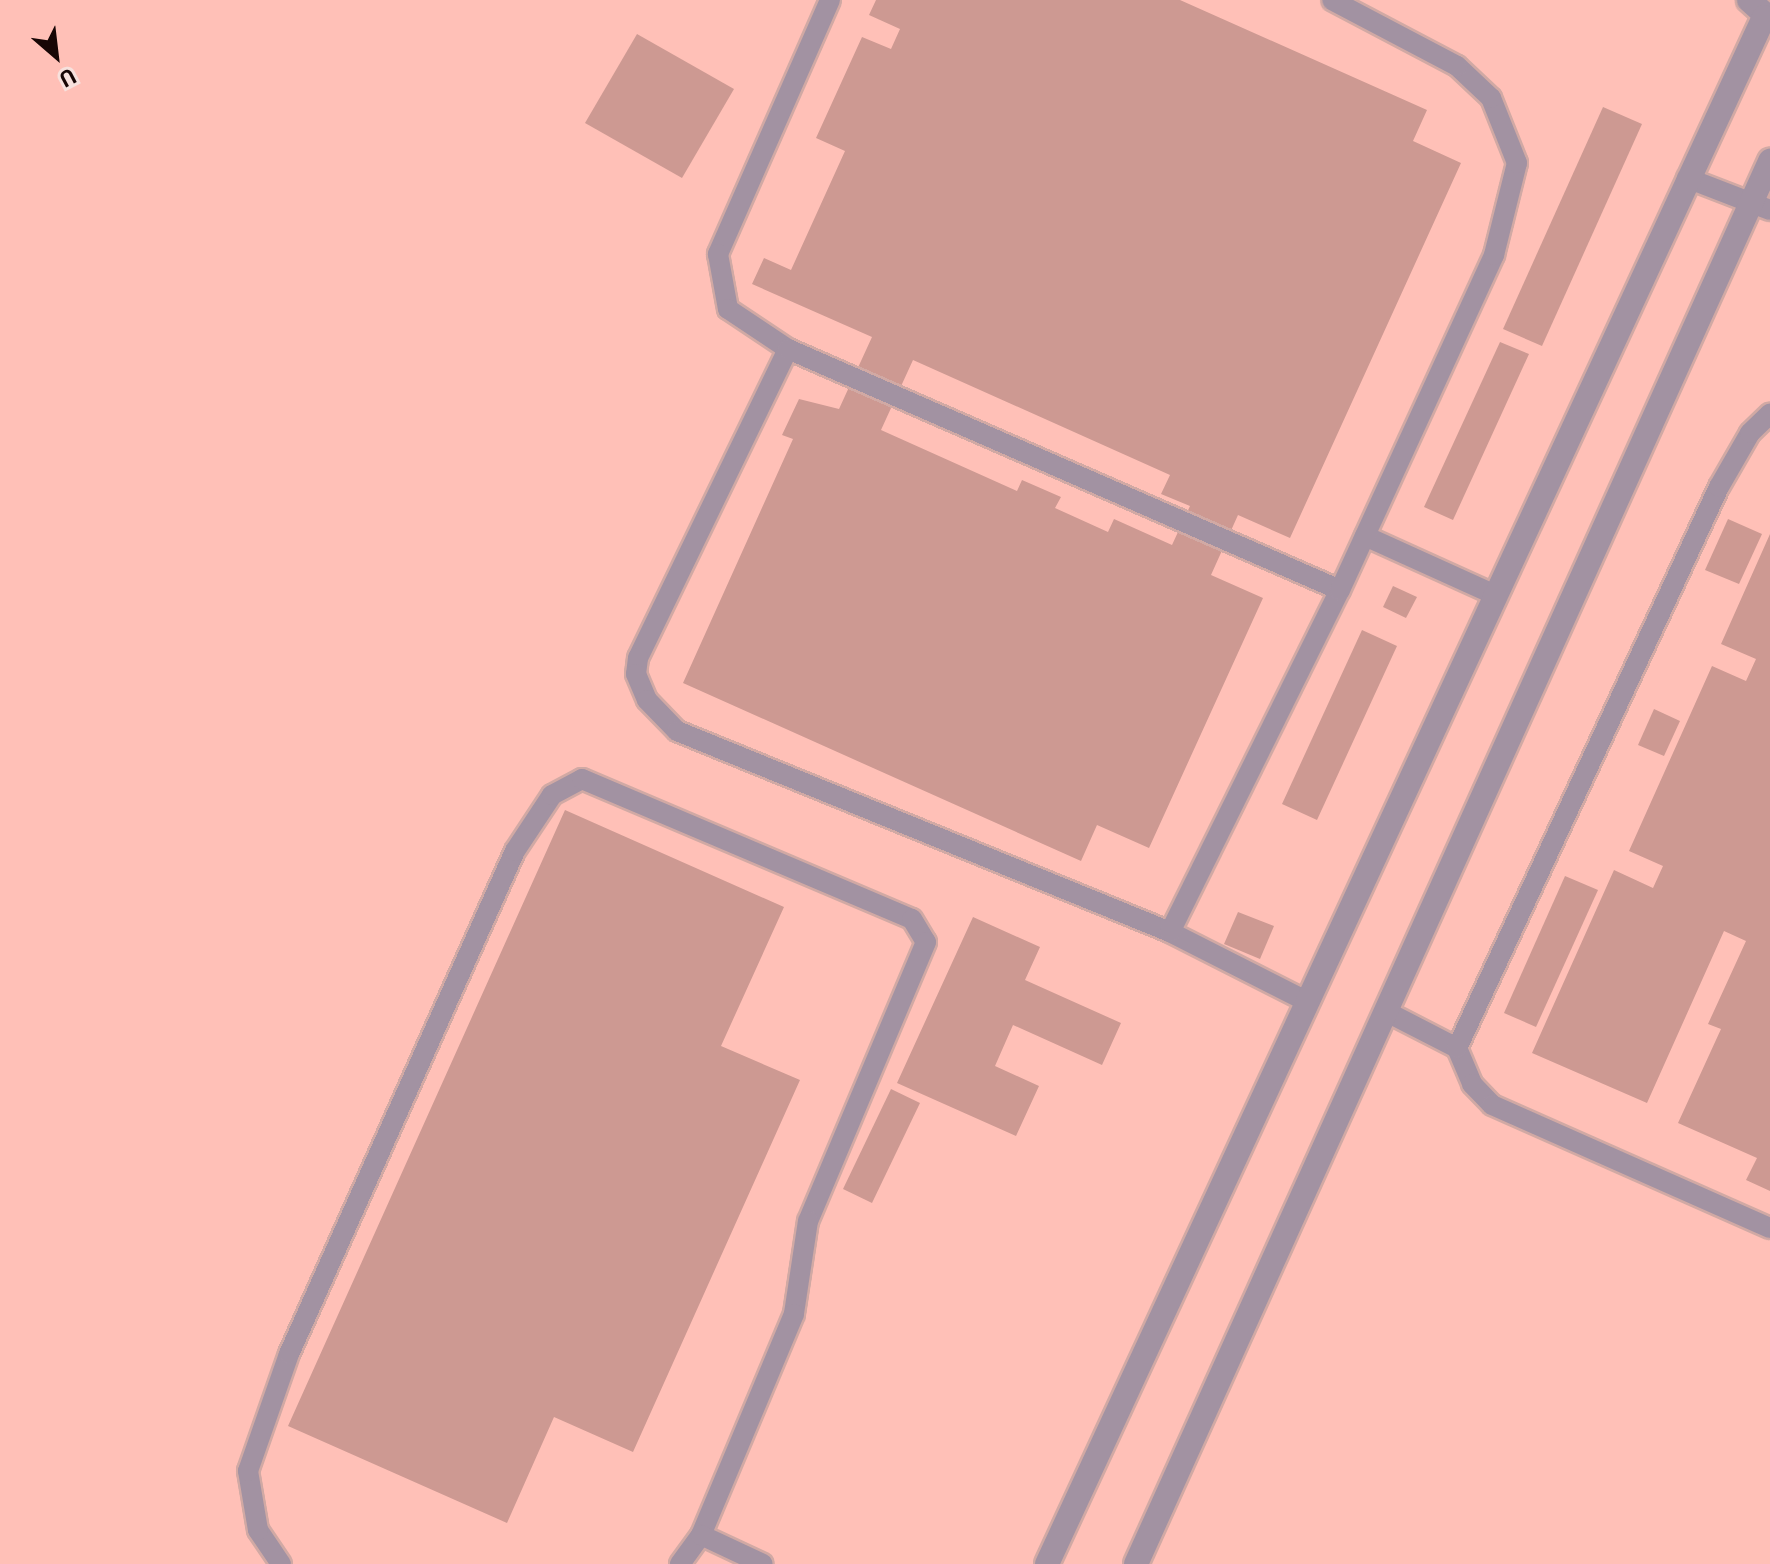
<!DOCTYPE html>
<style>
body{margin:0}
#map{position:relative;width:1770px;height:1564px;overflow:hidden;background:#facdc7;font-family:Roboto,sans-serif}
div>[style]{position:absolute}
.built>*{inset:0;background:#ffc0b7}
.building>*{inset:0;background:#cd9992}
.roads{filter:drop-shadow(2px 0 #d1a9a4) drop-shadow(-2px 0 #d1a9a4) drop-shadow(0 2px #d1a9a4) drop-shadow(0 -2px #d1a9a4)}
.service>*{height:20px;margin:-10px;padding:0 10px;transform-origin:10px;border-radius:10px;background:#a292a2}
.minor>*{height:24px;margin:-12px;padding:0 12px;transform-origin:12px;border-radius:12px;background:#a292a2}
span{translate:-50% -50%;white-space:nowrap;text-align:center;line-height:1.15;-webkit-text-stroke:8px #f7e1dd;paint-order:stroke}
.north{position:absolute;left:16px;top:16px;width:80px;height:80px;-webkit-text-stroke:6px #f7e1dd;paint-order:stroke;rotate:152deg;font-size:22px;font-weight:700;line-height:32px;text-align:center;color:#170605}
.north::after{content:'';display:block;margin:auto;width:28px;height:36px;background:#170605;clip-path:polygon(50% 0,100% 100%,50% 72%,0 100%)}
</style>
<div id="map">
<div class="built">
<i style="clip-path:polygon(0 0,1770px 0,1770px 1564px,0 1564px)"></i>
</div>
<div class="building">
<i style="clip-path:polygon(evenodd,876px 0,1180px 0,1427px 110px,1413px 141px,1461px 163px,1290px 538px,1238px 515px,1211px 575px,1263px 598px,1149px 848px,1097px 825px,1081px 861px,683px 683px,793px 439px,782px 435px,799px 399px,839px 409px,872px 337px,752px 284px,764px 258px,791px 270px,845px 151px,816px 138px,862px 37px,891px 49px,900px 29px,869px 15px,876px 0,913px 360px,1170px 475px,1161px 494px,1190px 506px,1172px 545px,1114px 519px,1108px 532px,1055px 508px,1061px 497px,1022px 480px,1017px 491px,881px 430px,913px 360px)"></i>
<i style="clip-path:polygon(637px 34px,734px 89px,682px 178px,585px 123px)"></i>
<i style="clip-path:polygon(1603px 107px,1642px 124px,1542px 346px,1503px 329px)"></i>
<i style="clip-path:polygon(1500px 342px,1529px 354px,1453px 520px,1424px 507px)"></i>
<i style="clip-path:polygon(1728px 519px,1762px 534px,1739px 584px,1705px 570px)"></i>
<i style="clip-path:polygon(1770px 534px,1770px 1191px,1746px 1180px,1757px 1158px,1678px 1123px,1721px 1029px,1708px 1024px,1746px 941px,1724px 931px,1647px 1103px,1532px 1053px,1614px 870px,1653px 888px,1663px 866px,1629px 851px,1712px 666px,1746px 681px,1756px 659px,1721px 644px)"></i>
<i style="clip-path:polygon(1393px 586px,1417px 597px,1406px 618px,1383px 607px)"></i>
<i style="clip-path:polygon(1362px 630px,1397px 646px,1317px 820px,1282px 804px)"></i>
<i style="clip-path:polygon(1654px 709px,1680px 721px,1664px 756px,1638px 745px)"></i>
<i style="clip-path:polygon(565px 810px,784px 907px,721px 1046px,800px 1080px,633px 1452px,554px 1417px,507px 1523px,288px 1426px)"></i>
<i style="clip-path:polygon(1565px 876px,1598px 890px,1536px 1027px,1504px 1013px)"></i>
<i style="clip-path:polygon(1238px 912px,1274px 926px,1260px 959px,1224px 944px)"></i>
<i style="clip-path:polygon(973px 917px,1040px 947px,1025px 980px,1121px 1023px,1102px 1065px,1013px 1025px,995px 1066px,1039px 1086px,1016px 1136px,897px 1083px)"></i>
<i style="clip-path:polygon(891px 1089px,920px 1103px,872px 1203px,843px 1189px)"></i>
</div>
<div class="roads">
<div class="service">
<i style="left:830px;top:0;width:278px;rotate:113.8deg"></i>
<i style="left:718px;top:254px;width:56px;rotate:79.7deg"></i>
<i style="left:728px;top:309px;width:72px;rotate:33.7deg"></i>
<i style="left:788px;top:349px;width:343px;rotate:115.9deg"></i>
<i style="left:638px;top:658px;width:16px;rotate:97deg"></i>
<i style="left:636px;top:674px;width:28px;rotate:67deg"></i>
<i style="left:647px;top:700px;width:43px;rotate:45.9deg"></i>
<i style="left:677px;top:731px;width:532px;rotate:22.18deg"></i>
<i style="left:1170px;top:932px;width:153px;rotate:26.9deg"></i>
<i style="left:1687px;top:178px;width:89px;rotate:21.1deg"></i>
<i style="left:788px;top:349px;width:602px;rotate:23.59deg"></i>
<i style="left:1365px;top:536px;width:143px;rotate:24.4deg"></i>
<i style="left:1170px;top:932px;width:382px;rotate:-63.6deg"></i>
<i style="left:1340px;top:590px;width:369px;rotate:-65.3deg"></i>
<i style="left:1494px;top:255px;width:95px;rotate:-76deg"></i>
<i style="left:1517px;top:163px;width:70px;rotate:-111.8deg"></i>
<i style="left:1491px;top:98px;width:47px;rotate:-136.7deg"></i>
<i style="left:1457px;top:66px;width:141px;rotate:-152.2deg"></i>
<i style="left:1387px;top:1012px;width:79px;rotate:27.2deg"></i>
<i style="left:1457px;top:1048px;width:39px;rotate:67deg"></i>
<i style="left:1472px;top:1084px;width:29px;rotate:46deg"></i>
<i style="left:1492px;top:1105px;width:304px;rotate:23.9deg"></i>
<i style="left:1457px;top:1048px;width:619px;rotate:-64.97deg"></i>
<i style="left:1719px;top:487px;width:62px;rotate:-60.1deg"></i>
<i style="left:1750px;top:433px;width:28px;rotate:-44deg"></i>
<i style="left:281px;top:1564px;width:41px;rotate:-124.1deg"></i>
<i style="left:258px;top:1530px;width:60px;rotate:-99.6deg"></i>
<i style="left:248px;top:1471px;width:124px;rotate:-70.7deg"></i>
<i style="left:289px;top:1354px;width:551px;rotate:-65.81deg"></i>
<i style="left:515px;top:851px;width:67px;rotate:-56.5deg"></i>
<i style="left:552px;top:795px;width:34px;rotate:-28deg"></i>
<i style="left:582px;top:779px;width:358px;rotate:23deg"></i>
<i style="left:912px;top:919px;width:27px;rotate:59deg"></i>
<i style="left:926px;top:942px;width:303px;rotate:112.9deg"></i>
<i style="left:808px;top:1221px;width:94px;rotate:98.6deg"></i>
<i style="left:794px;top:1314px;width:240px;rotate:112.8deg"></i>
<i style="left:680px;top:1564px;width:36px;rotate:-54deg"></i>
<i style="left:701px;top:1535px;width:68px;rotate:25.1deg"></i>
</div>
<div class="minor">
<i style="left:1749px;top:0;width:28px;rotate:42deg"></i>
<i style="left:1047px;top:1564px;width:1705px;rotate:-65.13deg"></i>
<i style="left:1136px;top:1564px;width:1540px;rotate:-65.68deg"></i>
</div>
</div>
<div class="north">U</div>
</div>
